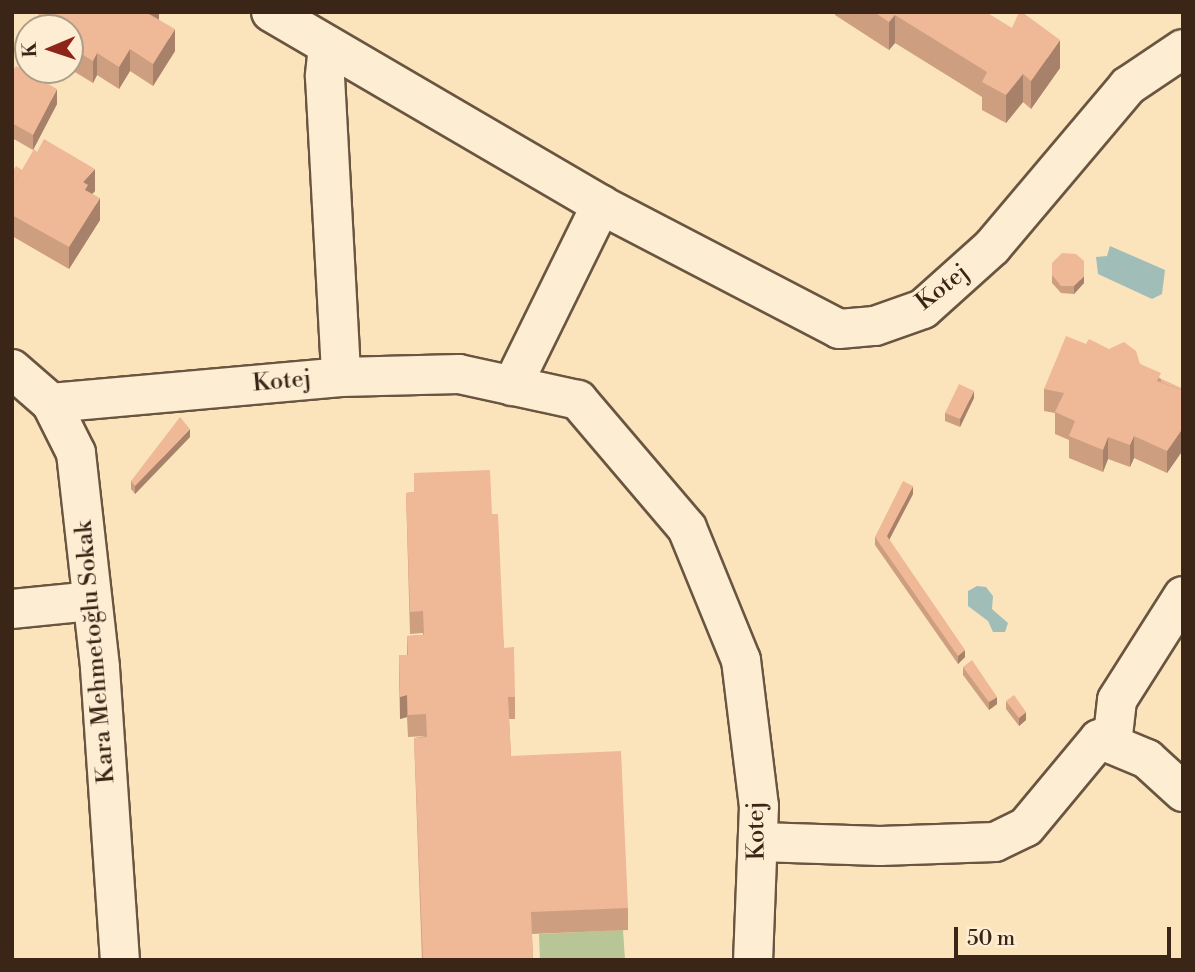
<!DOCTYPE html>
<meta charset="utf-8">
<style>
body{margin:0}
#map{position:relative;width:1195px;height:972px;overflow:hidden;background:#fbe4bc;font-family:"Libre Bodoni",serif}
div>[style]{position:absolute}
.green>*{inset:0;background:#b8c596}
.water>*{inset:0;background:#a0bdb8}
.roads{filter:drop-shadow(2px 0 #6a5540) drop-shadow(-2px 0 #6a5540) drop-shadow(0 2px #6a5540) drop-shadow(0 -2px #6a5540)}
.minor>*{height:38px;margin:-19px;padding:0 19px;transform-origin:19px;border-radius:19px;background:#fcedd3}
.wall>*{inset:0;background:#ce9e81}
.shaded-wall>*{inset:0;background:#a78169}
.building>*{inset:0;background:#efb896}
span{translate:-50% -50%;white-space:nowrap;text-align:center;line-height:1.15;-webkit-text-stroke:6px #fcedd3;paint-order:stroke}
.street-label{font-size:24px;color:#3a2516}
.frame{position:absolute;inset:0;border:14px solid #3a2516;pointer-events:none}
.north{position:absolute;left:14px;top:14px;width:70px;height:70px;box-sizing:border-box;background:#fcedd3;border:2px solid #ae9d87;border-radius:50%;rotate:268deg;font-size:19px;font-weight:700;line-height:28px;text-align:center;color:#3a2516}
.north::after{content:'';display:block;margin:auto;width:24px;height:32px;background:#8f2418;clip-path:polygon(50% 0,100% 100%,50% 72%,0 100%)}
.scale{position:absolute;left:954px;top:927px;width:217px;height:32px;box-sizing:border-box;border:4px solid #3a2516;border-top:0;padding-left:9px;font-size:21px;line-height:24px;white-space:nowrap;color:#3a2516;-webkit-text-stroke:5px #fcedd3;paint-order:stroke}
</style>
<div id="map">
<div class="green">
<i style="clip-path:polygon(623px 930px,625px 960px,540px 960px,539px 934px)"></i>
</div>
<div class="water">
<i style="clip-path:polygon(1110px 246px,1165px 270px,1162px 294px,1152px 299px,1098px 274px,1096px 257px,1107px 256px)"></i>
<i style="clip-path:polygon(977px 586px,986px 587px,993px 596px,992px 609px,1008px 623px,1005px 632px,993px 632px,988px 621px,968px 606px,968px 591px)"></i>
</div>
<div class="roads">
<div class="minor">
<i style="left:271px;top:12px;width:382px;rotate:30.3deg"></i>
<i style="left:601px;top:205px;width:268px;rotate:27.5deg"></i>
<i style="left:839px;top:329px;width:36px;rotate:-5deg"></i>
<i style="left:875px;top:326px;width:51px;rotate:-19.5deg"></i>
<i style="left:923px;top:309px;width:93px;rotate:-41.9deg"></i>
<i style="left:992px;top:247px;width:211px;rotate:-49.8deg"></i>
<i style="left:1128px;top:86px;width:66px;rotate:-33.9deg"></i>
<i style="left:328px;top:46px;width:31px;rotate:96deg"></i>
<i style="left:325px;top:77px;width:300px;rotate:86.9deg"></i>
<i style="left:12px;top:369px;width:52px;rotate:41.1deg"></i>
<i style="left:51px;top:403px;width:56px;rotate:63.4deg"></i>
<i style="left:76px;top:453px;width:216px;rotate:83.6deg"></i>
<i style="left:100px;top:668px;width:293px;rotate:86.1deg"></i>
<i style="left:512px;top:386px;width:202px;rotate:-63.8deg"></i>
<i style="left:51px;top:403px;width:291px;rotate:-5.1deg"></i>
<i style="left:341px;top:377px;width:118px;rotate:-1.5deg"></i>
<i style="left:459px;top:374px;width:122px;rotate:12.3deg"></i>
<i style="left:578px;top:400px;width:168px;rotate:49.6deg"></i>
<i style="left:687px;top:528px;width:143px;rotate:67.8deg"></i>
<i style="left:741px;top:660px;width:147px;rotate:83deg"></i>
<i style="left:759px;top:806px;width:154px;rotate:92.2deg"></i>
<i style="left:12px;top:609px;width:80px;rotate:-5.7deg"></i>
<i style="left:1112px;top:744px;width:44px;rotate:-83.5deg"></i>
<i style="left:1117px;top:700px;width:123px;rotate:-57.6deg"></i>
<i style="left:760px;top:842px;width:120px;rotate:1.9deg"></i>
<i style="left:880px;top:846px;width:115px;rotate:-2deg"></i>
<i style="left:995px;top:842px;width:34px;rotate:-26deg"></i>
<i style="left:1026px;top:827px;width:114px;rotate:-50.3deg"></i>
<i style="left:1099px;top:739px;width:52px;rotate:22.6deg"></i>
<i style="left:1147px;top:759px;width:49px;rotate:42.5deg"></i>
</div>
</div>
<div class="wall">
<i style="clip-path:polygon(159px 12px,159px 20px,175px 51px,153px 86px,130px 71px,119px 89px,97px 75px,93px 83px,70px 69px,70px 28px,36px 28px,36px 19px)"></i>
<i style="clip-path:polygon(835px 12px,988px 12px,988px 14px,1060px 68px,1031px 109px,1023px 102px,1006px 123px,982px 110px,982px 97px,895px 43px,889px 50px,835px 15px)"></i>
<i style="clip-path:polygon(12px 72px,57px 104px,33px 150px,12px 138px)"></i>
<i style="clip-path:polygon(22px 170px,95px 191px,92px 194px,100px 220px,69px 269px,12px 236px,12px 173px)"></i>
<i style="clip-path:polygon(1052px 263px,1084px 283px,1074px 294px,1061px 293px,1052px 283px)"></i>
<i style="clip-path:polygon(1086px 344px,1140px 364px,1161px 379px,1183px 389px,1183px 450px,1167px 473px,1134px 458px,1130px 467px,1108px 459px,1103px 472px,1069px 458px,1069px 440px,1055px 434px,1055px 413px,1044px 411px,1044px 389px)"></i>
<i style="clip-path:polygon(974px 398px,960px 427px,945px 421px,945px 413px)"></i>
<i style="clip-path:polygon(190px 437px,135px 494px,131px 489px,131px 481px)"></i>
<i style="clip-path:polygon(414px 473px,492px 514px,504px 648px,515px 697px,515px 719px,509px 719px,511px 756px,628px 908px,628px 930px,532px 934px,533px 960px,422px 960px,414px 738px,426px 736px,408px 737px,407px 717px,400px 719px,399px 677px,399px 655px,407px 655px,407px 636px,423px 635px,423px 633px,410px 634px,406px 493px,414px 492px)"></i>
<i style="clip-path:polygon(913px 494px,889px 540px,965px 657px,958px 664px,875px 545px,875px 537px)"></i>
<i style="clip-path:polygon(963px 667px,997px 704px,989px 710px,963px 675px)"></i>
<i style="clip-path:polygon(1006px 701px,1026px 720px,1019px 726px,1006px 709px)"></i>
</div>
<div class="shaded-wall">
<i style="clip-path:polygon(150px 12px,159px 12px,159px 19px,149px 36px,149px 14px)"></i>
<i style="clip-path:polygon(895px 15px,895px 43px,889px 50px,889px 22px)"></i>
<i style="clip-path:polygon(175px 29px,175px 51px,153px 86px,153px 64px)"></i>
<i style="clip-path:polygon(1060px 40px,1060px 68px,1031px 109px,1031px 81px)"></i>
<i style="clip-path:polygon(130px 49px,130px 71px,119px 89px,119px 67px)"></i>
<i style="clip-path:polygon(97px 53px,97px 75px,93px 83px,93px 61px)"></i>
<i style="clip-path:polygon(1023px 74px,1023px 102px,1006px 123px,1006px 95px)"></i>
<i style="clip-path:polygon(57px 89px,57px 104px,33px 150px,33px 135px)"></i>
<i style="clip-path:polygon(95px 169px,95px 191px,88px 198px,88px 207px,83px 182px)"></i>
<i style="clip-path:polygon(100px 198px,100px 220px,69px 269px,69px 247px)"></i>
<i style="clip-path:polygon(1084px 276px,1084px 283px,1074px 294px,1074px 286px)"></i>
<i style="clip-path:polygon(974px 391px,974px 398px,960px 427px,960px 419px)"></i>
<i style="clip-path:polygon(1183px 428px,1183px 450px,1167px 473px,1167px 451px)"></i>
<i style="clip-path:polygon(190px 429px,190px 437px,135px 494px,135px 486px)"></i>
<i style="clip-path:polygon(1134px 436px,1134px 458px,1130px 467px,1130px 445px)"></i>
<i style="clip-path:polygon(1108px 437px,1108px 459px,1103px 472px,1103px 450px)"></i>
<i style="clip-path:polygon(913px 486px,913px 494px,887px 544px,887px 536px)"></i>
<i style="clip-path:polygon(965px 650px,965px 657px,958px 664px,958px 656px)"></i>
<i style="clip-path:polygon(407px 695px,407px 717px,400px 719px,400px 697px)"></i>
<i style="clip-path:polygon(997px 697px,997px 704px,989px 710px,989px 702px)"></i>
<i style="clip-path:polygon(1026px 712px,1026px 720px,1019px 726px,1019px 718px)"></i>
</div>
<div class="building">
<i style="clip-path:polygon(40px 12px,150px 12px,149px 14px,175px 29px,153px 64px,130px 49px,119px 67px,97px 53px,93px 61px,70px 47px,70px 28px,54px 28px,36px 19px)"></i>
<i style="clip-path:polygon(874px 12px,986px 12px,1012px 28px,1019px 12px,1022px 12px,1060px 40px,1031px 81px,1023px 74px,1006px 95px,982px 82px,987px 72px,895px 15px,889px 22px)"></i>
<i style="clip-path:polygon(16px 66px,57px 89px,33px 135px,12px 123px,12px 72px)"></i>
<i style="clip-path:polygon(44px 139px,95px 169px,83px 182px,88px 185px,85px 190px,100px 198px,69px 247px,12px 215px,12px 187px,34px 149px,37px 152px)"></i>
<i style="clip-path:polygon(16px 166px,22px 170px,12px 187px,12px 173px)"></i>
<i style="clip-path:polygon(1062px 253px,1076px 254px,1084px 261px,1084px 276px,1074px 286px,1061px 286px,1052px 275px,1052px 263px)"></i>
<i style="clip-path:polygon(1066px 336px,1086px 344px,1089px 339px,1109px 349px,1124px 342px,1136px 351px,1140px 364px,1161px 373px,1157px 381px,1183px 391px,1183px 428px,1167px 451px,1134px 436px,1130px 445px,1108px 437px,1103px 450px,1069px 436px,1075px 421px,1055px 412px,1064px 393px,1044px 389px)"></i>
<i style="clip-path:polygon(1161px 379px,1183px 389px,1183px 391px,1161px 382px)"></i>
<i style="clip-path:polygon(959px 384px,974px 391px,960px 419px,945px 413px)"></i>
<i style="clip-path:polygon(180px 417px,190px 429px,135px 486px,131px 481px)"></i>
<i style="clip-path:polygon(490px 470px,492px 514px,498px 514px,504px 648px,514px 647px,515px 697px,508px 697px,511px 756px,621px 751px,628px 908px,531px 912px,533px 960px,423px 960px,414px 738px,427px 737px,426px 714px,408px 715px,407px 695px,400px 697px,399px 655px,408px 655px,407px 636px,424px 635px,423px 611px,410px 612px,406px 493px,414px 492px,414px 473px)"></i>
<i style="clip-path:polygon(903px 481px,913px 486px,887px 536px,965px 650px,958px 656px,875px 537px)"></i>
<i style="clip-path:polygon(972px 660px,997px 697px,989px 702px,963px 667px)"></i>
<i style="clip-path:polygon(1014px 695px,1026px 712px,1019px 718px,1006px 701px)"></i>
</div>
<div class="street-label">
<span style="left:943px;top:288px;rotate:-38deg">Kotej</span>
<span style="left:282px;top:382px;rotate:-5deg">Kotej</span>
<span style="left:96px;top:652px;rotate:-95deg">Kara Mehmetoğlu Sokak</span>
<span style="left:757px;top:831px;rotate:-91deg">Kotej</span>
</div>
<div class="frame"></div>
<div class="north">K</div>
<div class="scale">50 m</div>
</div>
